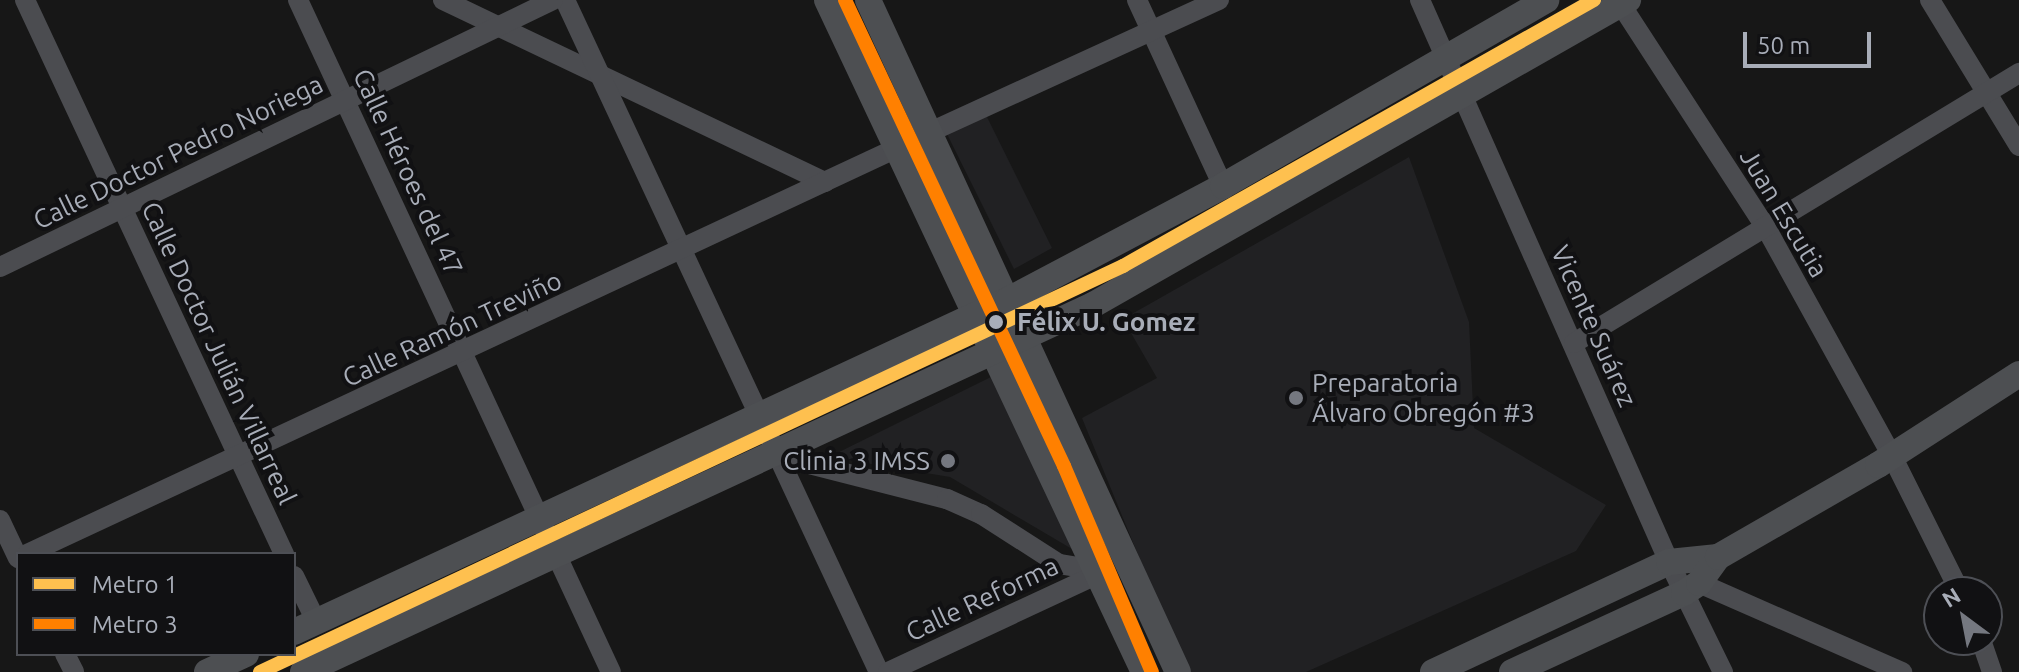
<!DOCTYPE html>
<meta charset="utf-8">
<style>
body{margin:0}
#map{position:relative;width:2019px;height:672px;overflow:hidden;background:#171717;font-family:Ubuntu,sans-serif}
div>[style]{position:absolute}
.built>*{inset:0;background:#212123}
.minor>*{height:20px;margin:-10px;padding:0 10px;transform-origin:10px;border-radius:10px;background:#4b4c50}
.major>*{height:26px;margin:-13px;padding:0 13px;transform-origin:13px;border-radius:13px;background:#4d4f52}
.metro-1>*{height:14px;margin:-7px;padding:0 7px;transform-origin:7px;border-radius:7px;background:#fec04f}
.metro-2>*{height:14px;margin:-7px;padding:0 7px;transform-origin:7px;border-radius:7px;background:#ff8000}
.dots>*{width:22px;height:22px;translate:-50% -50%;box-sizing:border-box;border:4px solid #111113;border-radius:50%}
span{translate:-50% -50%;white-space:nowrap;text-align:center;line-height:1.15;-webkit-text-stroke:8px #111113;paint-order:stroke}
.street-label{font-size:26px;color:#a8adb8}
.stop-label{font-size:26px;color:#a8adb8;font-weight:700}
.left{translate:0 -50%;text-align:left}
.poi-label{font-size:26px;color:#a8adb8}
.right{translate:-100% -50%;text-align:right}
.legend{position:absolute;left:16px;top:552px;width:280px;height:104px;box-sizing:border-box;background:#111113;border:2px solid #4d4f55;margin:0;padding:10px 14px;list-style:none;font-size:24px;color:#a8adb8}
.legend li{display:flex;align-items:center;gap:16px;height:40px}
.legend b{width:40px;border:2px solid #4d4f55}
.north{position:absolute;left:1923px;top:576px;width:80px;height:80px;box-sizing:border-box;background:#111113;border:2px solid #4d4f55;border-radius:50%;rotate:328deg;font-size:22px;font-weight:700;line-height:32px;text-align:center;color:#a8adb8}
.north::after{content:'';display:block;margin:auto;width:28px;height:36px;background:#757880;clip-path:polygon(50% 0,100% 100%,50% 72%,0 100%)}
.scale{position:absolute;left:1743px;top:32px;width:128px;height:36px;box-sizing:border-box;border:4px solid #a8adb8;border-top:0;padding-left:10px;font-size:24px;line-height:28px;white-space:nowrap;color:#a8adb8;-webkit-text-stroke:6px #111113;paint-order:stroke}
</style>
<div id="map">
<div class="built">
<i style="clip-path:polygon(986px 115px,1052px 248px,1014px 269px,947px 134px)"></i>
<i style="clip-path:polygon(1409px 157px,1469px 322px,1474px 428px,1606px 505px,1576px 551px,1306px 672px,1186px 672px,1082px 418px,1157px 378px,1123px 319px)"></i>
<i style="clip-path:polygon(993px 376px,1072px 549px,950px 477px,829px 457px)"></i>
</div>
<div class="minor">
<i style="left:25px;top:0;width:612px;rotate:64.94deg"></i>
<i style="left:298px;top:0;width:741px;rotate:65.03deg"></i>
<i style="left:443px;top:0;width:423px;rotate:25.5deg"></i>
<i style="left:565px;top:0;width:742px;rotate:64.96deg"></i>
<i style="left:1137px;top:0;width:205px;rotate:65.2deg"></i>
<i style="left:1420px;top:0;width:615px;rotate:66.1deg"></i>
<i style="left:1669px;top:562px;width:123px;rotate:63.9deg"></i>
<i style="left:1618px;top:0;width:270px;rotate:57deg"></i>
<i style="left:1765px;top:226px;width:263px;rotate:61.1deg"></i>
<i style="left:1892px;top:456px;width:152px;rotate:63.4deg"></i>
<i style="left:1930px;top:0;width:171px;rotate:58.6deg"></i>
<i style="left:928px;top:133px;width:320px;rotate:-24.6deg"></i>
<i style="left:0;top:267px;width:614px;rotate:-25.77deg"></i>
<i style="left:1574px;top:343px;width:521px;rotate:-31.25deg"></i>
<i style="left:774px;top:455px;width:179px;rotate:14.3deg"></i>
<i style="left:947px;top:499px;width:37px;rotate:24deg"></i>
<i style="left:981px;top:514px;width:93px;rotate:32.7deg"></i>
<i style="left:1059px;top:564px;width:37px;rotate:9deg"></i>
<i style="left:0;top:520px;width:42px;rotate:64.7deg"></i>
<i style="left:27px;top:554px;width:960px;rotate:-25.02deg"></i>
<i style="left:294px;top:576px;width:50px;rotate:63.9deg"></i>
<i style="left:1699px;top:583px;width:222px;rotate:23.7deg"></i>
<i style="left:1981px;top:640px;width:34px;rotate:71deg"></i>
<i style="left:65px;top:654px;width:20px;rotate:63deg"></i>
<i style="left:888px;top:672px;width:232px;rotate:-25deg"></i>
</div>
<div class="major">
<i style="left:827px;top:0;width:743px;rotate:64.75deg"></i>
<i style="left:868px;top:0;width:740px;rotate:65.24deg"></i>
<i style="left:294px;top:632px;width:787px;rotate:-24.94deg"></i>
<i style="left:1008px;top:300px;width:243px;rotate:-27.9deg"></i>
<i style="left:1223px;top:186px;width:373px;rotate:-29.9deg"></i>
<i style="left:207px;top:672px;width:43px;rotate:-24.8deg"></i>
<i style="left:303px;top:672px;width:871px;rotate:-24.92deg"></i>
<i style="left:1093px;top:305px;width:616px;rotate:-29.69deg"></i>
<i style="left:1433px;top:672px;width:260px;rotate:-25deg"></i>
<i style="left:1669px;top:562px;width:49px;rotate:-5.8deg"></i>
<i style="left:1512px;top:672px;width:189px;rotate:-24.7deg"></i>
<i style="left:1684px;top:593px;width:18px;rotate:-34deg"></i>
<i style="left:1699px;top:583px;width:32px;rotate:-54deg"></i>
<i style="left:1718px;top:557px;width:185px;rotate:-29.9deg"></i>
<i style="left:1878px;top:465px;width:168px;rotate:-32.8deg"></i>
</div>
<div class="metro-1">
<i style="left:260px;top:672px;width:954px;rotate:-25.19deg"></i>
<i style="left:1123px;top:266px;width:541px;rotate:-29.46deg"></i>
</div>
<div class="metro-2">
<i style="left:845px;top:0;width:515px;rotate:64.83deg"></i>
<i style="left:1064px;top:466px;width:224px;rotate:66.9deg"></i>
</div>
<div class="dots">
<i style="left:996px;top:322px;background:#a8adb8"></i>
<i style="left:1296px;top:398px;background:#757880"></i>
<i style="left:948px;top:461px;background:#757880"></i>
</div>
<div class="street-label">
<span style="left:178px;top:152px;rotate:-26deg">Calle Doctor Pedro Noriega</span>
<span style="left:408px;top:172px;rotate:65deg">Calle Héroes del 47</span>
<span style="left:1784px;top:213px;rotate:59deg">Juan Escutia</span>
<span style="left:1594px;top:326px;rotate:66deg">Vicente Suárez</span>
<span style="left:452px;top:329px;rotate:-25deg">Calle Ramón Treviño</span>
<span style="left:219px;top:353px;rotate:65deg">Calle Doctor Julián Villarreal</span>
<span style="left:982px;top:599px;rotate:-25deg">Calle Reforma</span>
</div>
<div class="stop-label">
<span class="left" style="left:1017px;top:322px">Félix U. Gomez</span>
</div>
<div class="poi-label">
<span class="left" style="left:1312px;top:398px">Preparatoria<br>Álvaro Obregón #3</span>
<span class="right" style="left:930px;top:461px">Clinia 3 IMSS</span>
</div>
<ul class="legend">
<li><b style="height:10px;background:#fec04f"></b>Metro 1</li>
<li><b style="height:10px;background:#ff8000"></b>Metro 3</li>
</ul>
<div class="north">N</div>
<div class="scale">50 m</div>
</div>
